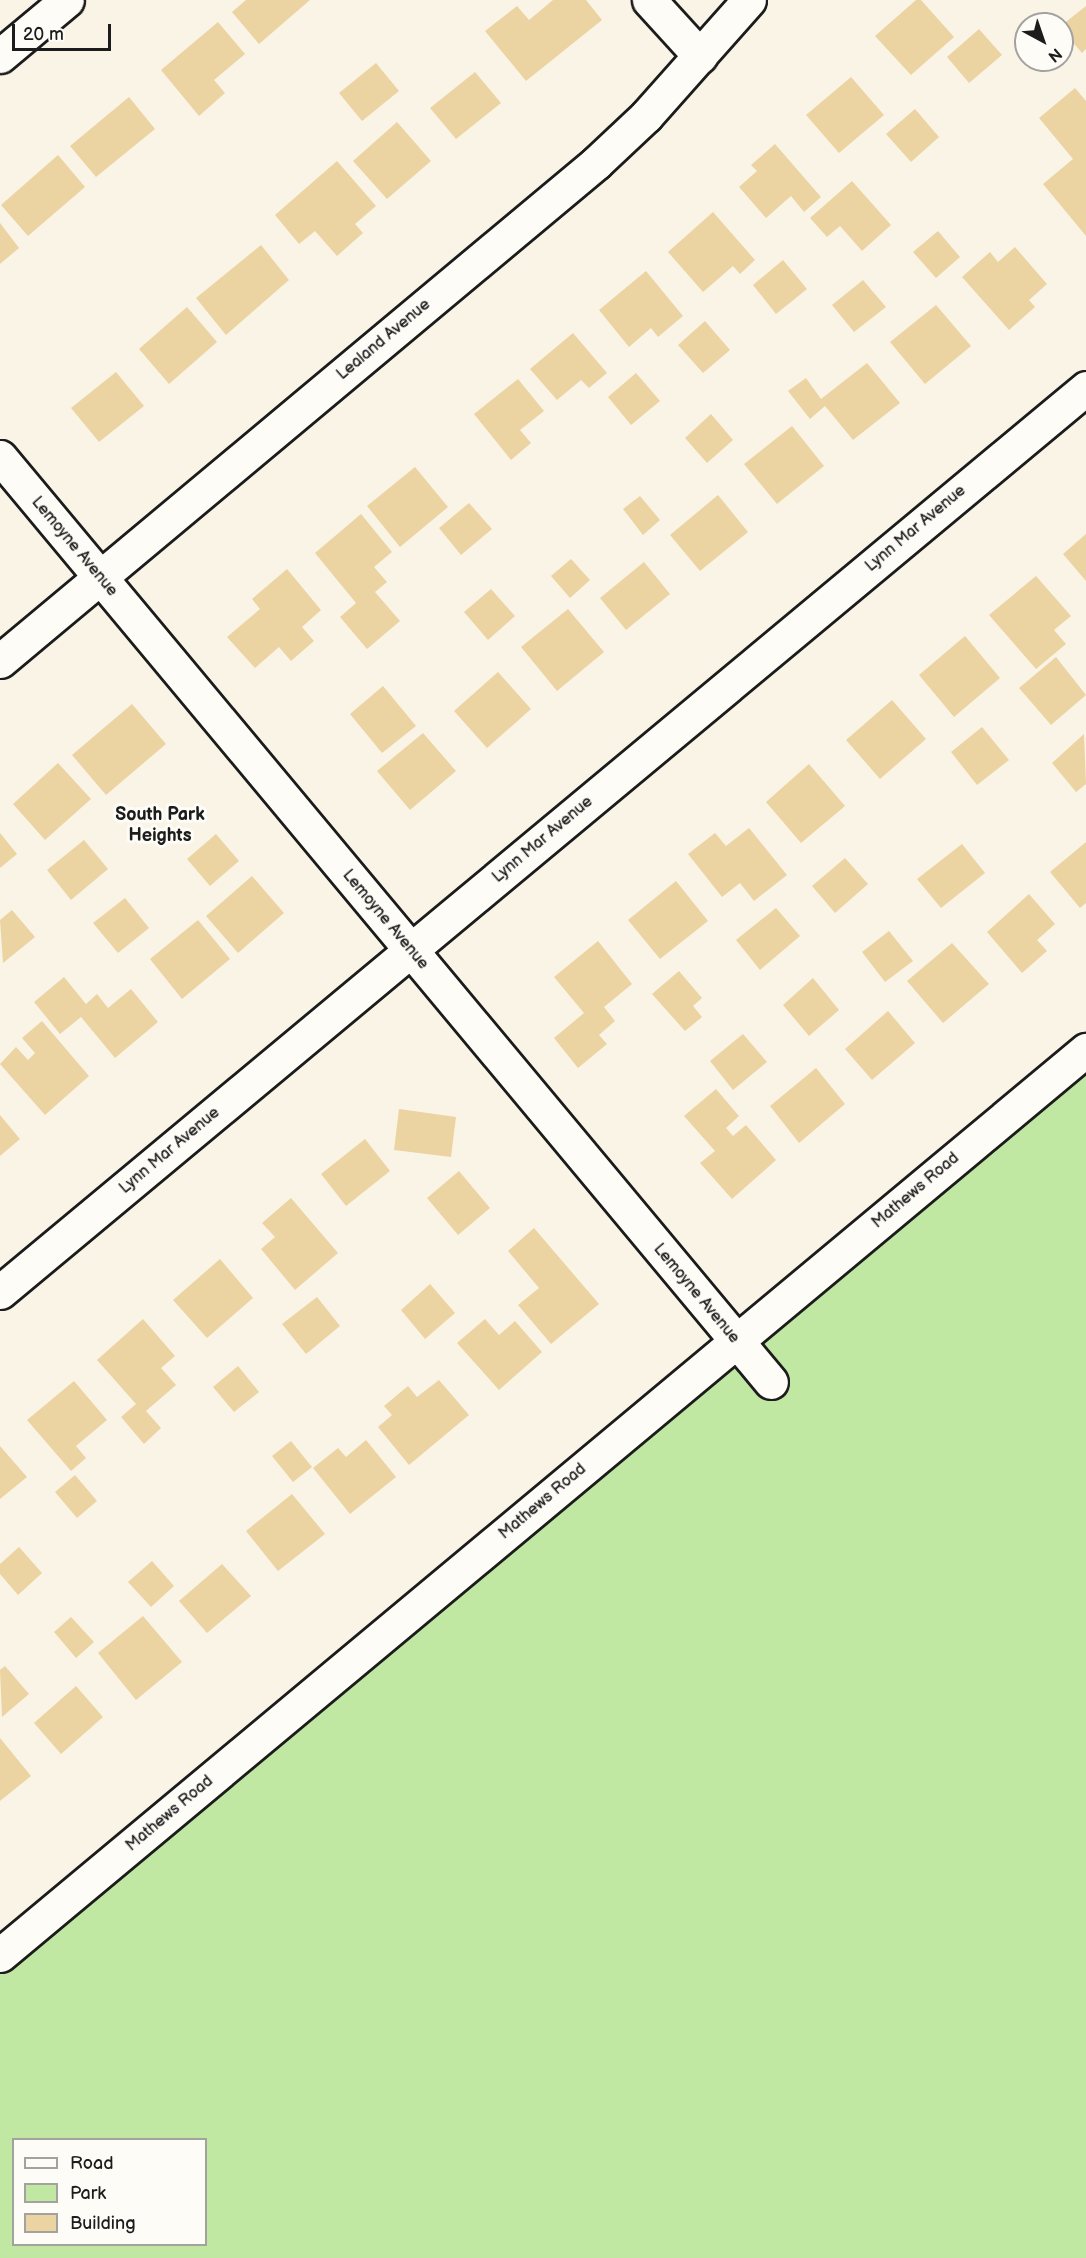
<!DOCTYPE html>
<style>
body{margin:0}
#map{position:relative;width:1086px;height:2258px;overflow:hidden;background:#faf4e6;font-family:"Balsamiq Sans",sans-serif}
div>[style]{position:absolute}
.green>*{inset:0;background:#c1e8a3}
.building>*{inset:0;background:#ecd3a2}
.roads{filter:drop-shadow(2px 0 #1c1c1c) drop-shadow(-2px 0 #1c1c1c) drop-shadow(0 2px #1c1c1c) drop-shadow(0 -2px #1c1c1c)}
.minor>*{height:33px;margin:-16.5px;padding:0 16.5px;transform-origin:16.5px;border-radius:16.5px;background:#fdfcf7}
span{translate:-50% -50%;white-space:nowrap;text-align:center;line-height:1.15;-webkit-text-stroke:6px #fdfcf7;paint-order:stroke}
.street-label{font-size:16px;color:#1c1c1c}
.neighbourhood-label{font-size:18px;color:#1c1c1c;font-weight:700}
.legend{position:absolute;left:12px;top:2138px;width:195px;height:108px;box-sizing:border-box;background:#fdfcf7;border:2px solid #a3a29f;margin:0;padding:8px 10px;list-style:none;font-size:18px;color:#1c1c1c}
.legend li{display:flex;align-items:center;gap:12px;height:30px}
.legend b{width:30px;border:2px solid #a3a29f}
.north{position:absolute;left:1014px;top:12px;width:60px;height:60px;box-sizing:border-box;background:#fdfcf7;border:2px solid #a3a29f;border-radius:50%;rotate:140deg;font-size:16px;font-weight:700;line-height:24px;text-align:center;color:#1c1c1c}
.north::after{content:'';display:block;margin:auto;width:21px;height:27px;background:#1c1c1c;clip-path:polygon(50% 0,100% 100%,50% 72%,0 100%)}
.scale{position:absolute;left:12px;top:24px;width:99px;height:27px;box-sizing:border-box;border:3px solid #1c1c1c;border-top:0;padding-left:8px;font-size:18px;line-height:21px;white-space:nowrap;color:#1c1c1c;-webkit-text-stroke:4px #fdfcf7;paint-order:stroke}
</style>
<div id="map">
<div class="green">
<i style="clip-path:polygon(evenodd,1086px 1050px,1086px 2258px,0 2258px,0 1955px,1086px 1050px,14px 2140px,206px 2140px,206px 2244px,14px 2244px,14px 2140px)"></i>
</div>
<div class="building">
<i style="clip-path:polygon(246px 0,310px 0,259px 44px,232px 12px)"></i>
<i style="clip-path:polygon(553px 0,586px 0,602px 20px,526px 81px,485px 31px,517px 6px,529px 20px)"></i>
<i style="clip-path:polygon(916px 0,921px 0,954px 37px,911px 75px,875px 36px)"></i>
<i style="clip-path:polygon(1086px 6px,1086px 49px,1082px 53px,1062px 30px,1062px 25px)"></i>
<i style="clip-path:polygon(218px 22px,245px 54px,214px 80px,225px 93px,199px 116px,161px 70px)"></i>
<i style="clip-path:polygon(979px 29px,1002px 55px,969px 83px,947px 57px)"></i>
<i style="clip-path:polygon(376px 63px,399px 91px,362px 121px,339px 93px)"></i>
<i style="clip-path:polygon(475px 72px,501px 103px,456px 139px,430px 108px)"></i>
<i style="clip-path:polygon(851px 77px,884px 115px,839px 153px,806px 115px)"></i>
<i style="clip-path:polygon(1075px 88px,1086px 101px,1086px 236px,1043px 184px,1073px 159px,1039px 118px)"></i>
<i style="clip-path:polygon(129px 97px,155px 129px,96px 177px,70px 146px)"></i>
<i style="clip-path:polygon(915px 109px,939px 137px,911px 162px,886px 134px)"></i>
<i style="clip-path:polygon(397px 122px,431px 161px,387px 199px,353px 161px)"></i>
<i style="clip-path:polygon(775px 144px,821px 197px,804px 212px,791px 196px,766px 218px,739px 187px,757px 171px,751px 165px)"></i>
<i style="clip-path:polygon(58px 155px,85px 187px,28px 236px,1px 205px)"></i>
<i style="clip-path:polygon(337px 161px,376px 206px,355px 224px,363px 233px,337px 256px,315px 231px,299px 244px,275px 215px)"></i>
<i style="clip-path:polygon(852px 181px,891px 225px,862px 251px,840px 226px,827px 237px,810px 218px)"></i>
<i style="clip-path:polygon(713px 212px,755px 260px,740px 274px,733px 266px,703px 292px,668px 252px)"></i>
<i style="clip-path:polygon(0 223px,19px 248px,0 264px)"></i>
<i style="clip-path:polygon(938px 231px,960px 257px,936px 278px,913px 252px)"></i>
<i style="clip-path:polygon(261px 245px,289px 280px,226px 335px,196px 298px)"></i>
<i style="clip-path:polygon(1015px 247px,1047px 284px,1029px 300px,1035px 307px,1009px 330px,962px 277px,990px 252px,998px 262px)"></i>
<i style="clip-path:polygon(783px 260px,807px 289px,776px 314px,753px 285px)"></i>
<i style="clip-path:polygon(646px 271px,683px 316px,658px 337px,651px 328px,629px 347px,599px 310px)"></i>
<i style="clip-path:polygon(863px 280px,886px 307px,854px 332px,832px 305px)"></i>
<i style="clip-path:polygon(936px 305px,971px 346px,925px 384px,890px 342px)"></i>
<i style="clip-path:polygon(187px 307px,217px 342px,169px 384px,139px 349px)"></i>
<i style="clip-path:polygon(705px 321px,730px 350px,703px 373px,678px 345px)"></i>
<i style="clip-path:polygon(573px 333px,607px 373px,589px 388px,581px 380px,557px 400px,530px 369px)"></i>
<i style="clip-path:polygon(867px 363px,900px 403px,853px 440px,825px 406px,810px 419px,788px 391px,806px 378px,821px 399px)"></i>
<i style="clip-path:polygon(116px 372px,144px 406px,99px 442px,71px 408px)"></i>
<i style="clip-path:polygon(636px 373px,660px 401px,631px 425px,608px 397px)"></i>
<i style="clip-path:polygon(518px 379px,544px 411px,520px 430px,531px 443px,511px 460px,474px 414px)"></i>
<i style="clip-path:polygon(711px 414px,733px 440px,707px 463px,685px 438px)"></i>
<i style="clip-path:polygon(792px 426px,824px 466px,777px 504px,744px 464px)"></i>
<i style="clip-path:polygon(415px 467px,448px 507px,400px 547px,367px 506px)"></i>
<i style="clip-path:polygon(718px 495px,748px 532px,700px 571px,670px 535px)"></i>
<i style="clip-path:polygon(640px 496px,660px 520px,643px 535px,623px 509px)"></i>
<i style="clip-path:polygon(469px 503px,492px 529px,461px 555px,439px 528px)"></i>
<i style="clip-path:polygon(361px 514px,392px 552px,374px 567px,387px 582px,375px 592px,400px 621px,367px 649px,340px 617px,356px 603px,315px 553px)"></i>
<i style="clip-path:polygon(1086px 534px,1086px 581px,1063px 554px)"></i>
<i style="clip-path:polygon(571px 559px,590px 580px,570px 598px,551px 576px)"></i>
<i style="clip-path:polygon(644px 562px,670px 594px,626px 630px,600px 598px)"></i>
<i style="clip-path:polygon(287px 569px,321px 610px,302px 627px,314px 641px,291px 661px,279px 647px,255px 668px,227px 637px,260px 609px,252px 599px)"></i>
<i style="clip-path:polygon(1036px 576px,1071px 616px,1054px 630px,1066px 644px,1036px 669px,989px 615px)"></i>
<i style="clip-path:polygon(491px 589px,515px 616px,488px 640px,464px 612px)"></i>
<i style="clip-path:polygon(568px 609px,604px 652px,557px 691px,521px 647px)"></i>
<i style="clip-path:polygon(965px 636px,1000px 678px,954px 717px,919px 675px)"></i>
<i style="clip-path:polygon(1056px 657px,1086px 695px,1051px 725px,1019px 688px)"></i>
<i style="clip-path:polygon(498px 672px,531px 709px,487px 748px,454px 711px)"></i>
<i style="clip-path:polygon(383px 686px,416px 726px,382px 753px,350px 714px)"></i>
<i style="clip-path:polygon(892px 700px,926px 739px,880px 779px,846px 740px)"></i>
<i style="clip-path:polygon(132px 704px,166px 744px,106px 795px,72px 755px)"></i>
<i style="clip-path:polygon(982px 727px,1009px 760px,977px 785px,951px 752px)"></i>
<i style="clip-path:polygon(423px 733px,456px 771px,410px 810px,377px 771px)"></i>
<i style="clip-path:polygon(1084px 734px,1086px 784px,1076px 792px,1052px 763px)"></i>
<i style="clip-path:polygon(58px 763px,91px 799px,45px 840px,13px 804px)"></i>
<i style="clip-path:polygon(809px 764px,845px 806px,801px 843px,766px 802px)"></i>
<i style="clip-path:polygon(749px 828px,787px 875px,754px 901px,740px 883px,722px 897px,688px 854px,715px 833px,726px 846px)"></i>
<i style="clip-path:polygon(0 833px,17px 854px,0 868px)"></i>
<i style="clip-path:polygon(216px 834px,239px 861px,210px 886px,187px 859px)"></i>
<i style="clip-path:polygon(84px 840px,108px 869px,71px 900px,47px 870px)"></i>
<i style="clip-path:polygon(1086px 842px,1086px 903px,1080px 908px,1050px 872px)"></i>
<i style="clip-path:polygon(962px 844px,985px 873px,941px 908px,917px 879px)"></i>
<i style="clip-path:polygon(845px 858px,868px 884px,835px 913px,812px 886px)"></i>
<i style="clip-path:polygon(252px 876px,284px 913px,238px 953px,206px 916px)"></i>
<i style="clip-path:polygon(676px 881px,708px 921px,660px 959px,628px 920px)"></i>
<i style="clip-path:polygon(1029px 894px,1055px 924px,1037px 940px,1047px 951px,1022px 973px,987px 932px)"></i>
<i style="clip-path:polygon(125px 898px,149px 928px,118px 953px,93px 923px)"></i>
<i style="clip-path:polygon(776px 908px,800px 936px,760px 970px,736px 940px)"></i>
<i style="clip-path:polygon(12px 910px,35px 937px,3px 963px,0 920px)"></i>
<i style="clip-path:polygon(198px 920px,230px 959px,182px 999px,150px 959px)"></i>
<i style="clip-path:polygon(889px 931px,913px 961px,885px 982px,862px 952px)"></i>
<i style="clip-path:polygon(598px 941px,632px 984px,604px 1007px,615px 1021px,599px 1035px,607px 1044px,578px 1068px,554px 1038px,584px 1013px,554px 977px)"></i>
<i style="clip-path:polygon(952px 943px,989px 984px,943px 1023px,907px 981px)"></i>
<i style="clip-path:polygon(679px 971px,702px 998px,693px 1006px,702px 1017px,685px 1031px,652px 994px)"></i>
<i style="clip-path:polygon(64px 977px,86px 1004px,97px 994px,108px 1008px,131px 989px,158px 1022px,115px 1058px,81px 1017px,60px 1034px,34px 1002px)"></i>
<i style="clip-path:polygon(813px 978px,839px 1010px,809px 1036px,783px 1005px)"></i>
<i style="clip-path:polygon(888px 1011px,915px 1043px,872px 1080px,845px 1049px)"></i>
<i style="clip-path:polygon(42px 1021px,89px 1076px,45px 1115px,0 1064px,16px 1047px,28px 1060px,35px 1053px,22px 1038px)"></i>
<i style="clip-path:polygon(743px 1034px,767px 1062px,733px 1090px,710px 1061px)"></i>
<i style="clip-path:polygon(816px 1068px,845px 1104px,799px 1143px,770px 1106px)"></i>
<i style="clip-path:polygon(716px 1089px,739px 1116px,726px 1128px,733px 1136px,746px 1125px,776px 1160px,732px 1199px,700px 1163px,715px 1151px,684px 1116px)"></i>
<i style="clip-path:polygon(399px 1109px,456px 1117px,451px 1157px,394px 1150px)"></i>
<i style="clip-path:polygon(0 1115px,20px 1139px,0 1156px)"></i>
<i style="clip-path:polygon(365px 1139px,390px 1171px,346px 1206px,321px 1174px)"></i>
<i style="clip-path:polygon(459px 1171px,490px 1208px,458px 1235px,427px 1198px)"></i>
<i style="clip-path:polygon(291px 1198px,338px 1253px,295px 1290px,261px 1249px,275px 1237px,262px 1223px)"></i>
<i style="clip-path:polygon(534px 1228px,599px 1304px,551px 1344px,518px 1305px,539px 1288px,508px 1251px)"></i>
<i style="clip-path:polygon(220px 1259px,253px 1298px,207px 1338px,173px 1300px)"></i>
<i style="clip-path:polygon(430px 1284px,455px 1313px,425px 1339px,401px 1310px)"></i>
<i style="clip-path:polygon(317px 1297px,340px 1326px,306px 1354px,282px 1324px)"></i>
<i style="clip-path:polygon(143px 1319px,175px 1356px,161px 1368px,176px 1385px,146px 1411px,161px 1428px,144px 1444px,121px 1417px,136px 1404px,97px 1360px)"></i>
<i style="clip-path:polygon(485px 1319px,499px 1335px,515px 1321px,542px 1352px,499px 1390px,457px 1343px)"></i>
<i style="clip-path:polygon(238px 1366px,259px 1392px,234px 1412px,213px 1387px)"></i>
<i style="clip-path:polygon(439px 1380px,469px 1415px,409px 1465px,378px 1427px,392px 1415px,384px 1406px,408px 1386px,417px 1397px)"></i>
<i style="clip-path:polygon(74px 1381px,107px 1420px,76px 1446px,86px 1458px,71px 1471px,27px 1420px)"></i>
<i style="clip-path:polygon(366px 1440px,396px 1477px,350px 1514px,313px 1468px,338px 1448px,346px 1457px)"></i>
<i style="clip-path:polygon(291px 1441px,312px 1467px,293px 1482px,272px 1456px)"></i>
<i style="clip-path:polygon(0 1446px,27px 1477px,0 1499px)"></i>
<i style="clip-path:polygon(75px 1475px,97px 1501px,77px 1518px,55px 1492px)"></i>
<i style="clip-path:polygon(292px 1494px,325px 1534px,278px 1571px,246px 1531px)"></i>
<i style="clip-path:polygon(19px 1547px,42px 1573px,18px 1595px,0 1574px,0 1564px)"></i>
<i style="clip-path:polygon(152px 1561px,174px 1586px,151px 1607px,128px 1582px)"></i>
<i style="clip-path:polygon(222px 1564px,251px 1596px,207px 1633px,179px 1601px)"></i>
<i style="clip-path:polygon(143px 1616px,182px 1662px,136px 1700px,98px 1653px)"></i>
<i style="clip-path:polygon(71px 1617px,94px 1642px,76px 1658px,54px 1632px)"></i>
<i style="clip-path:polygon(5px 1666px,29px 1694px,2px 1717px,0 1670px)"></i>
<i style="clip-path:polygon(76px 1686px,103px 1717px,61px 1754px,34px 1723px)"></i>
<i style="clip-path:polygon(0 1738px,31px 1776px,0 1801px)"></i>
</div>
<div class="roads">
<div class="minor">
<i style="left:649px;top:0;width:76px;rotate:47.7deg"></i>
<i style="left:0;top:56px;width:87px;rotate:-39.9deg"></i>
<i style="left:0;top:457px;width:1204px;rotate:50.19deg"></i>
<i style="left:0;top:661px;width:777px;rotate:-39.88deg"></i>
<i style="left:596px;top:163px;width:69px;rotate:-43.2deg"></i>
<i style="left:646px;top:116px;width:155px;rotate:-48.4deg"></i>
<i style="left:0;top:1292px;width:1413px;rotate:-39.77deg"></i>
<i style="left:0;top:1955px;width:1414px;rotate:-39.81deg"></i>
</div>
</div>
<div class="street-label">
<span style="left:384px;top:340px;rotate:-40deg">Lealand Avenue</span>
<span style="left:916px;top:529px;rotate:-40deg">Lynn Mar Avenue</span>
<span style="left:74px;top:547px;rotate:50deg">Lemoyne Avenue</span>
<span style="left:543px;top:840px;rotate:-40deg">Lynn Mar Avenue</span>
<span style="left:385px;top:920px;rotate:50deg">Lemoyne Avenue</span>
<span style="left:170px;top:1151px;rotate:-40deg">Lynn Mar Avenue</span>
<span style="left:916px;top:1191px;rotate:-40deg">Mathews Road</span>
<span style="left:696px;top:1294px;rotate:50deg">Lemoyne Avenue</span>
<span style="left:543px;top:1502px;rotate:-40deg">Mathews Road</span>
<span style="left:170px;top:1814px;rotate:-40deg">Mathews Road</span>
</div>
<div class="neighbourhood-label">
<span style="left:160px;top:826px">South Park<br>Heights</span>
</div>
<ul class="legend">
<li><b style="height:8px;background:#fdfcf7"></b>Road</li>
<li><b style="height:16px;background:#c1e8a3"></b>Park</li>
<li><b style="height:16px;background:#ecd3a2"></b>Building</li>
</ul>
<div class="north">N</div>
<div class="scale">20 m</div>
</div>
